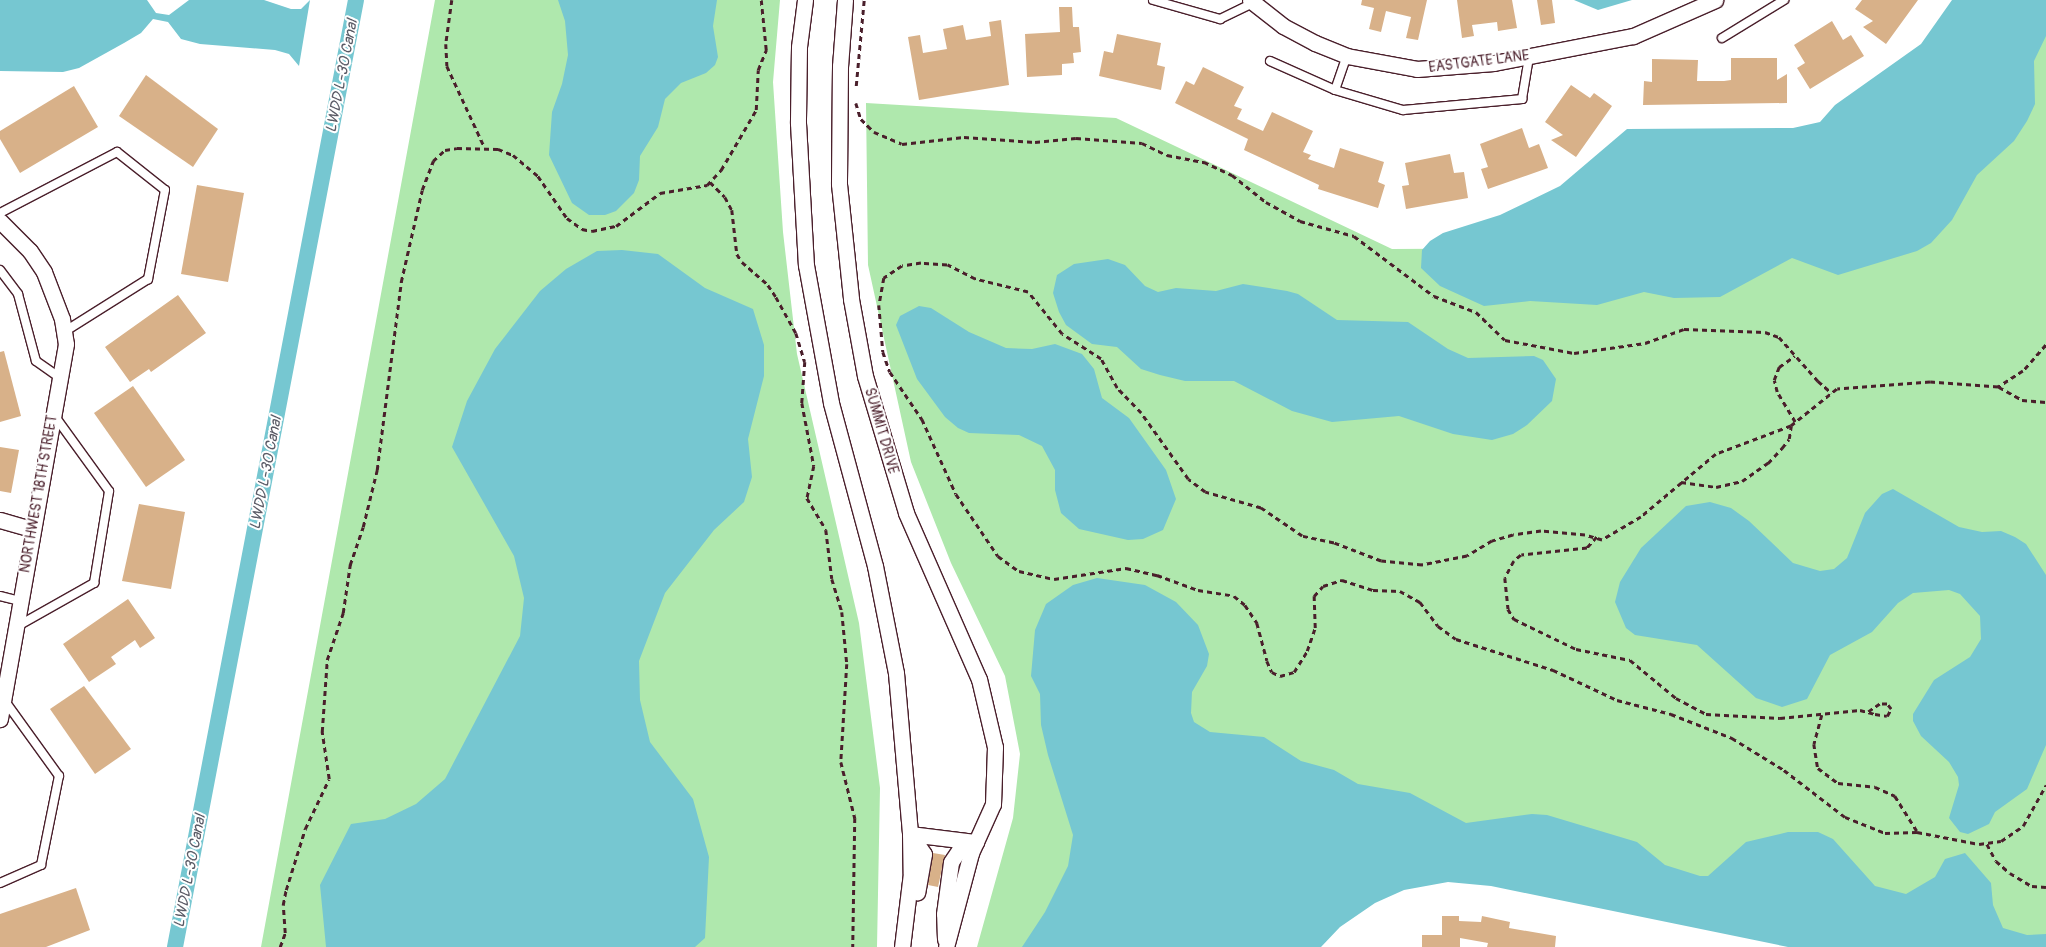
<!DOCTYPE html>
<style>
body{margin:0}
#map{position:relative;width:2046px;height:947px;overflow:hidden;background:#fff;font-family:Pangolin,sans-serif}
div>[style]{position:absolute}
.green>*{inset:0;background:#afe8ad}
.water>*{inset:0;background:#76c7d1}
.canal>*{height:16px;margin:-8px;padding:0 8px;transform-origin:8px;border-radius:8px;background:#76c7d1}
.building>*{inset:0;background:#d8b189}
.path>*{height:2.5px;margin-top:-1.25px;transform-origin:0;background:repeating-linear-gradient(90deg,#4a1f2b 0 5px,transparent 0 9px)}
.roads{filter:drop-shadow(1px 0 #4a1f2b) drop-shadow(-1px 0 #4a1f2b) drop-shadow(0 1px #4a1f2b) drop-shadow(0 -1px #4a1f2b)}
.lane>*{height:8px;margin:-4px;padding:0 4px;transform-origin:4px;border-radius:4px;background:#fff}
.street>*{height:15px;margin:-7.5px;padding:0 7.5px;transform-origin:7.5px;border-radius:7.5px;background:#fff}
span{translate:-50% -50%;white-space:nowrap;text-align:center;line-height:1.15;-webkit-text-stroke:4px #fff;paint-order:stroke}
.street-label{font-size:14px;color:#4a1f2b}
.water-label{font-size:15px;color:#595a65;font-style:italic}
</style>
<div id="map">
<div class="green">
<i style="clip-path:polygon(435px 0,780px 0,773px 82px,783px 232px,797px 354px,859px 623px,880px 788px,877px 947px,261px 947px)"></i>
<i style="clip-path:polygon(2046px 0,2046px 947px,1340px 840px,1262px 947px,977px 947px,1013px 818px,1020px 754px,1005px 676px,951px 563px,911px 462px,868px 265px,866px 103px,1116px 118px,1392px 249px,1745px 247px)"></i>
</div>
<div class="water">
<i style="clip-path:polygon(0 0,147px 0,156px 13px,169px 15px,189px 0,264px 0,291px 9px,301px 9px,310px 0,299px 66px,289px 54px,275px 50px,200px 44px,181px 39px,168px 22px,153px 19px,141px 33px,124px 43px,79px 68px,63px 72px,0 71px)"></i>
<i style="clip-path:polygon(558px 0,717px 0,713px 26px,718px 57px,715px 65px,706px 73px,681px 83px,665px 99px,658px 127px,640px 156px,639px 180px,634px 193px,616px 211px,605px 215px,589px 215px,572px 203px,549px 155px,552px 112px,562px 84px,568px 55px,565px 21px)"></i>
<i style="clip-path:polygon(1574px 0,1632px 0,1598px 10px)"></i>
<i style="clip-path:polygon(1952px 0,2046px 0,2046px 36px,2034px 61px,2035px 104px,2027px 121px,2014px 141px,1977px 175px,1952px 220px,1931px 243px,1917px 251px,1838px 275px,1792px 258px,1720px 297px,1674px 298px,1644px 292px,1597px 305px,1530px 301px,1484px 306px,1440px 286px,1421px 268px,1422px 250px,1430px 241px,1443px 233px,1500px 215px,1560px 186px,1627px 129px,1793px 128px,1820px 122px,1835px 105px,1921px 44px)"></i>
<i style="clip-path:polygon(622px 250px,658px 254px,705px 288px,753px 309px,764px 345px,764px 376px,748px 439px,752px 477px,744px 502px,714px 530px,665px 593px,639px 661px,640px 700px,650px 742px,693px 799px,709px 857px,705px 938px,695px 947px,326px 947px,320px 885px,351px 824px,385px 819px,416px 804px,445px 779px,520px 636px,524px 598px,514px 556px,452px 447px,467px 401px,495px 349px,540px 291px,566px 269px,597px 251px)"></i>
<i style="clip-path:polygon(1108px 259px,1125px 265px,1145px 286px,1158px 292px,1176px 288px,1216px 291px,1243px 284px,1287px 291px,1298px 294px,1337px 320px,1408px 322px,1448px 349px,1468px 358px,1534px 356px,1543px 360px,1556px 379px,1552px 401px,1527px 425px,1513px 434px,1492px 440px,1453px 434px,1399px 416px,1332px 422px,1292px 411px,1234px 381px,1185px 381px,1160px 375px,1141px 369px,1117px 347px,1092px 344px,1066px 325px,1059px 312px,1053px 293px,1057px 275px,1074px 264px)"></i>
<i style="clip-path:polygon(919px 306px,931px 308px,969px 332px,1006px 348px,1032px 349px,1055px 344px,1082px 354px,1094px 369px,1102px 398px,1129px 418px,1166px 470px,1176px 499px,1163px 530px,1143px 539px,1128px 540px,1079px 529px,1061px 513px,1055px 490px,1055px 470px,1042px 446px,1019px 435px,969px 433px,958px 428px,945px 417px,917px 379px,896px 325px,900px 316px)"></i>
<i style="clip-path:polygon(1893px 489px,1959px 527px,1982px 532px,2001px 531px,2015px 537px,2026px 544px,2046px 575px,2046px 745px,2027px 789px,1995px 812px,1989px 824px,1968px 834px,1960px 832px,1949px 818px,1959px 785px,1958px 777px,1949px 762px,1921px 736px,1913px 721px,1913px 714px,1934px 680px,1970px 657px,1981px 639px,1980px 616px,1960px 594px,1949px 590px,1913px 593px,1898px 603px,1872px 632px,1830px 655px,1807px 699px,1782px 707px,1756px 698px,1697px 645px,1635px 635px,1626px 628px,1615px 602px,1620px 582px,1641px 548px,1686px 506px,1710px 502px,1731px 508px,1749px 521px,1793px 563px,1820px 571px,1834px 569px,1847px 558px,1865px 513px,1882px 494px)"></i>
<i style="clip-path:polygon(1097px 578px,1145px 585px,1176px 602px,1198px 625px,1209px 654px,1207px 666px,1192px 692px,1191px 713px,1194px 722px,1210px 732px,1264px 737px,1301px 761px,1334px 770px,1358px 784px,1410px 793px,1466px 823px,1532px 814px,1547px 815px,1637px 842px,1665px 865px,1700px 876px,1708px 876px,1746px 842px,1788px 832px,1818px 832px,1833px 839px,1875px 886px,1906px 894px,1935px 877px,1945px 859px,1965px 853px,1991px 883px,1993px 905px,2003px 928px,2027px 935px,2046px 934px,2046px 947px,1788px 947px,1491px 886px,1448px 882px,1404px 890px,1375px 903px,1340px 927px,1321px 947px,1022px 947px,1045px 912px,1068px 866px,1073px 835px,1048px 755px,1041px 725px,1040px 694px,1031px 676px,1035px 630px,1046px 604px,1073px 585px)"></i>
</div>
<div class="canal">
<i style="left:175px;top:947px;width:964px;rotate:-79.18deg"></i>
</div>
<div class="building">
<i style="clip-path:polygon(1362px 0,1427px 0,1418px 40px,1406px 38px,1411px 17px,1386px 11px,1381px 32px,1369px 29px,1374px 8px,1361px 5px)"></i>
<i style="clip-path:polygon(1457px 0,1512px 0,1517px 28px,1498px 31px,1497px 22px,1472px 25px,1474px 36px,1462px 38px)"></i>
<i style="clip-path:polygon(1537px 0,1552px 0,1555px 23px,1541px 25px)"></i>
<i style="clip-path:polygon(1862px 0,1918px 0,1886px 44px,1863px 27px,1873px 21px,1855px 9px)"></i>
<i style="clip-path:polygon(1059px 7px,1072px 7px,1073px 27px,1079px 27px,1081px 52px,1073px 53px,1074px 63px,1062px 64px,1062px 75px,1027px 77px,1025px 34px,1060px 32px)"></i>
<i style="clip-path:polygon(1001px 20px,1009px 85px,919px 100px,908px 37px,920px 35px,923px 53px,947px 49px,943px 29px,963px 25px,966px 40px,991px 36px,989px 22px)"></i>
<i style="clip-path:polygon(1832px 21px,1843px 40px,1851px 35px,1864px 56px,1810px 89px,1797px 68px,1805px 63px,1794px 45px)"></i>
<i style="clip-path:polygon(1117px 34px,1161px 43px,1157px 65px,1165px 67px,1161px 90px,1099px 76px,1104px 51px,1113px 53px)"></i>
<i style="clip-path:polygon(1731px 58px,1777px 58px,1777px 80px,1787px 74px,1787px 103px,1643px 105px,1644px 81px,1652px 82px,1652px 59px,1698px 60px,1697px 81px,1724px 81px,1731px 80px)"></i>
<i style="clip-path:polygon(1203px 67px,1244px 87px,1234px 106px,1242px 109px,1237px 119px,1263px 131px,1272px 112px,1313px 131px,1303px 152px,1311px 155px,1308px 159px,1334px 168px,1340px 148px,1384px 162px,1378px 182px,1385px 185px,1378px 208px,1318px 189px,1319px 185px,1244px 150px,1248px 139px,1175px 103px,1186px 81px,1194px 85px)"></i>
<i style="clip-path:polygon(146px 75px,218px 129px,193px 167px,119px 116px)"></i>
<i style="clip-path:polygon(1571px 85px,1590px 98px,1594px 93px,1612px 106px,1576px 157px,1551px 140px,1563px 135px,1545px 122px)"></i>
<i style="clip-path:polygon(74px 86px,98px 127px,20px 173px,0 139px,0 131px)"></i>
<i style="clip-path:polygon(1522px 128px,1529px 148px,1539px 144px,1548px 168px,1488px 189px,1481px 169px,1488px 167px,1480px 144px)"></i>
<i style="clip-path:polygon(1450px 154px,1454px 173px,1464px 172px,1468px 198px,1406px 209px,1402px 186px,1409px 185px,1405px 163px)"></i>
<i style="clip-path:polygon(197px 185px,244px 193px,228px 282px,181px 274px)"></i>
<i style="clip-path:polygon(178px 295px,206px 333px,151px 372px,149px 369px,130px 382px,105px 347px)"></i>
<i style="clip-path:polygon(4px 351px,21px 416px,0 422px,0 352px)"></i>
<i style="clip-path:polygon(133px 386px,185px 460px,146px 487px,94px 413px)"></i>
<i style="clip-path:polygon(0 447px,19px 450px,11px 493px,0 491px)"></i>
<i style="clip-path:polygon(139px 504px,185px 512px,171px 589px,122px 581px)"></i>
<i style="clip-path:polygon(128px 599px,155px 638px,140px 648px,135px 640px,111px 657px,116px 664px,89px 682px,63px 644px)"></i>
<i style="clip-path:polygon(84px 686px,131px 749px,95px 774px,50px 709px)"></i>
<i style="clip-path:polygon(933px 853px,945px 855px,938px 887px,928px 885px)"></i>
<i style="clip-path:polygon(76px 888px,90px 930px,46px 947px,0 947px,0 914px)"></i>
<i style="clip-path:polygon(1442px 916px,1459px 916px,1459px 921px,1481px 922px,1482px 916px,1510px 922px,1509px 928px,1556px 936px,1555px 947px,1487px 947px,1488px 943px,1460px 938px,1460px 947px,1422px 947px,1422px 935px,1442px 935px)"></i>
</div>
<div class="path">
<i style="left:452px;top:0;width:44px;rotate:97.8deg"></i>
<i style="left:446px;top:44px;width:22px;rotate:87deg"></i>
<i style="left:447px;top:66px;width:88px;rotate:65.2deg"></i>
<i style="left:856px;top:86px;width:86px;rotate:-84.7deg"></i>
<i style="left:856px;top:103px;width:17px;rotate:73deg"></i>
<i style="left:861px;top:119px;width:18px;rotate:45deg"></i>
<i style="left:874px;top:132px;width:30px;rotate:23deg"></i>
<i style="left:902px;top:144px;width:62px;rotate:-6.4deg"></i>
<i style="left:964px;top:137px;width:71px;rotate:4deg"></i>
<i style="left:1035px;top:142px;width:41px;rotate:-5.6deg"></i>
<i style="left:1076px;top:138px;width:66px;rotate:4.3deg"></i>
<i style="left:1142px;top:143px;width:28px;rotate:26deg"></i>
<i style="left:1167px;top:155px;width:38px;rotate:11deg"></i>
<i style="left:1204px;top:162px;width:31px;rotate:25deg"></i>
<i style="left:1232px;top:175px;width:43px;rotate:38.5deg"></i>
<i style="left:1266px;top:202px;width:39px;rotate:29deg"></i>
<i style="left:1300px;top:221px;width:56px;rotate:15.5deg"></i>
<i style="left:1354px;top:236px;width:100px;rotate:36.9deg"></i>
<i style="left:1434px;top:296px;width:45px;rotate:20.9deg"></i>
<i style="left:1476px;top:312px;width:40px;rotate:44deg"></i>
<i style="left:1505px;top:340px;width:70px;rotate:10.7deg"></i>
<i style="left:1574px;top:353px;width:72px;rotate:-8deg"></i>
<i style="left:1645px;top:343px;width:41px;rotate:-19.7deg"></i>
<i style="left:1684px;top:329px;width:81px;rotate:2.1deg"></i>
<i style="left:1765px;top:332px;width:15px;rotate:20deg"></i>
<i style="left:1779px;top:337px;width:59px;rotate:48.4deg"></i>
<i style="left:1818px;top:381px;width:18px;rotate:41deg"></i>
<i style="left:710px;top:182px;width:21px;rotate:45deg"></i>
<i style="left:725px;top:197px;width:15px;rotate:62deg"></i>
<i style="left:732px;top:210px;width:44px;rotate:83.5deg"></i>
<i style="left:737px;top:254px;width:9px;rotate:58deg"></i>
<i style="left:742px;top:262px;width:35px;rotate:41deg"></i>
<i style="left:768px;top:285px;width:14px;rotate:56deg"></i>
<i style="left:776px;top:297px;width:41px;rotate:60.9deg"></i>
<i style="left:796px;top:333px;width:30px;rotate:73deg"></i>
<i style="left:805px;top:362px;width:41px;rotate:94.2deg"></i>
<i style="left:802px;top:403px;width:64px;rotate:79.2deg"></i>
<i style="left:814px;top:466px;width:33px;rotate:102deg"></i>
<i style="left:807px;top:498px;width:37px;rotate:59deg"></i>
<i style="left:826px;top:530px;width:49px;rotate:83deg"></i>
<i style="left:832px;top:579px;width:34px;rotate:73deg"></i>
<i style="left:842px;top:612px;width:52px;rotate:84.5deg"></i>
<i style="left:847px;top:664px;width:98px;rotate:93.5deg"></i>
<i style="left:841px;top:762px;width:58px;rotate:76deg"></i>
<i style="left:855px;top:818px;width:129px;rotate:90.9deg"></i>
<i style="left:2046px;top:345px;width:35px;rotate:131deg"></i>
<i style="left:2023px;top:371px;width:30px;rotate:147deg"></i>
<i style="left:1998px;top:387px;width:68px;rotate:-175.8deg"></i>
<i style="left:1930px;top:382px;width:93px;rotate:175.7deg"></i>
<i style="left:1837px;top:389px;width:59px;rotate:141.2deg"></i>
<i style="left:1791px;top:426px;width:80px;rotate:159.5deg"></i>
<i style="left:1716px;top:454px;width:98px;rotate:140deg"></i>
<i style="left:1641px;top:517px;width:45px;rotate:149.5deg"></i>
<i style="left:1602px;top:540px;width:18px;rotate:-164deg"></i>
<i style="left:1585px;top:535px;width:44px;rotate:-174.8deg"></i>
<i style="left:1541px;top:531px;width:28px;rotate:172deg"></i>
<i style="left:1513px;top:535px;width:22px;rotate:164deg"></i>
<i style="left:1492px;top:541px;width:29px;rotate:149deg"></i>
<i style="left:1467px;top:556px;width:46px;rotate:168.7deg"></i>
<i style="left:1422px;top:565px;width:41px;rotate:-174.4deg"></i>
<i style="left:1381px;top:561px;width:50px;rotate:-159deg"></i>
<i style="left:1334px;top:543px;width:33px;rotate:-168deg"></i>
<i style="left:1302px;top:536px;width:50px;rotate:-145.7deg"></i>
<i style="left:1261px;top:508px;width:58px;rotate:-164.1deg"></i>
<i style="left:1205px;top:492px;width:21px;rotate:-143deg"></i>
<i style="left:1188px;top:479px;width:81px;rotate:-125.5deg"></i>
<i style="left:1141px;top:413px;width:35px;rotate:-134deg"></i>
<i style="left:1117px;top:388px;width:33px;rotate:-119deg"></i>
<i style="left:1101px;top:359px;width:46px;rotate:-147.3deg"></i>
<i style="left:1062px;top:334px;width:54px;rotate:-129deg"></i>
<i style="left:1028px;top:292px;width:55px;rotate:-166.2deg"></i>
<i style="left:975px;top:279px;width:31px;rotate:-153deg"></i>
<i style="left:947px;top:265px;width:26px;rotate:-176deg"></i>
<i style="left:921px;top:263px;width:19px;rotate:171deg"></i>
<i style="left:902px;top:266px;width:22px;rotate:146deg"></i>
<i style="left:884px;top:278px;width:27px;rotate:100deg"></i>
<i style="left:879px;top:305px;width:47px;rotate:85.1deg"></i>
<i style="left:883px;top:352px;width:21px;rotate:71deg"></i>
<i style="left:890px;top:372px;width:57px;rotate:55.8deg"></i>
<i style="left:922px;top:419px;width:82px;rotate:65.6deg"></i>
<i style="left:956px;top:494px;width:75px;rotate:55.9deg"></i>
<i style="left:998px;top:556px;width:26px;rotate:36deg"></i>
<i style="left:1019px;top:571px;width:36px;rotate:13deg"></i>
<i style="left:1054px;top:579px;width:73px;rotate:-8.7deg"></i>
<i style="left:1126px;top:568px;width:32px;rotate:13deg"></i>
<i style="left:1157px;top:575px;width:44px;rotate:20.1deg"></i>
<i style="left:1198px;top:590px;width:36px;rotate:9deg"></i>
<i style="left:1234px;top:596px;width:14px;rotate:39deg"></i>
<i style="left:1245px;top:605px;width:22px;rotate:56deg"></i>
<i style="left:1257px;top:623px;width:39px;rotate:75deg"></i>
<i style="left:1267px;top:661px;width:12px;rotate:66deg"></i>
<i style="left:1272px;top:672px;width:9px;rotate:27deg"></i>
<i style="left:1280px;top:676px;width:15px;rotate:-16deg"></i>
<i style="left:1294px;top:672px;width:25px;rotate:-58deg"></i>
<i style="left:1307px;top:651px;width:24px;rotate:-71deg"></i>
<i style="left:1315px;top:628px;width:32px;rotate:-92deg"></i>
<i style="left:1314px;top:596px;width:13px;rotate:-48deg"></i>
<i style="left:1323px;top:586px;width:20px;rotate:-18deg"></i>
<i style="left:1342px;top:580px;width:33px;rotate:18deg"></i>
<i style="left:1373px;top:590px;width:27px;rotate:2deg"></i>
<i style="left:1400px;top:591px;width:23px;rotate:29deg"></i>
<i style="left:1420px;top:602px;width:30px;rotate:53deg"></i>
<i style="left:1438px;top:626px;width:22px;rotate:36deg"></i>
<i style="left:1456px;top:639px;width:102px;rotate:17.7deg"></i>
<i style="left:1553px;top:670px;width:71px;rotate:25.1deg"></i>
<i style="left:1617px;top:700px;width:56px;rotate:14.5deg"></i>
<i style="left:1671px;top:714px;width:66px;rotate:21.5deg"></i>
<i style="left:1732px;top:738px;width:61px;rotate:31.6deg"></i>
<i style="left:1784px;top:770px;width:77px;rotate:37.6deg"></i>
<i style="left:1845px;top:817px;width:43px;rotate:21.8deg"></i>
<i style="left:1885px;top:833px;width:32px;rotate:-2deg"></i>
<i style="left:1917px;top:832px;width:63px;rotate:11deg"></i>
<i style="left:1979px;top:844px;width:22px;rotate:-8deg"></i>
<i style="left:2001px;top:841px;width:27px;rotate:-34deg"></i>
<i style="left:2023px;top:826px;width:47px;rotate:-60.7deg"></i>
<i style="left:1999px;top:387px;width:26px;rotate:29deg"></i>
<i style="left:2022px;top:400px;width:24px;rotate:5deg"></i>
<i style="left:1795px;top:422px;width:35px;rotate:-121deg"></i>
<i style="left:1777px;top:392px;width:12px;rotate:-104deg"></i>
<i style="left:1774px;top:380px;width:14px;rotate:-69deg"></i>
<i style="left:1779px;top:367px;width:19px;rotate:-35deg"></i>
<i style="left:1681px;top:482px;width:35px;rotate:8deg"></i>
<i style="left:1716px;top:487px;width:27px;rotate:-13deg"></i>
<i style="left:1742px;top:481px;width:32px;rotate:-35deg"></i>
<i style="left:1768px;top:463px;width:21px;rotate:-47deg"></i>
<i style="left:1782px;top:448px;width:11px;rotate:-52deg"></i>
<i style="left:1789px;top:439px;width:13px;rotate:-81deg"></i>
<i style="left:1597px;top:537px;width:15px;rotate:132deg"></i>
<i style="left:1587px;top:548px;width:66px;rotate:173.9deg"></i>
<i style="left:1521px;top:555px;width:9px;rotate:139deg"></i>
<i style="left:1514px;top:561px;width:19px;rotate:118deg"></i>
<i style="left:1505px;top:578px;width:31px;rotate:84deg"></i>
<i style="left:1508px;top:609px;width:12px;rotate:59deg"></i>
<i style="left:1514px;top:619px;width:69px;rotate:25.8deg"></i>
<i style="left:1576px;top:649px;width:55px;rotate:11.5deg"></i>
<i style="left:1630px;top:660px;width:60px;rotate:39.6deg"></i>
<i style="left:1676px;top:698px;width:34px;rotate:28deg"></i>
<i style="left:1706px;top:714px;width:74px;rotate:3.1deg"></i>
<i style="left:1780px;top:718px;width:80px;rotate:-5.7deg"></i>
<i style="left:1860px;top:710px;width:16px;rotate:15deg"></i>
<i style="left:1875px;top:714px;width:12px;rotate:9deg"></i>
<i style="left:1887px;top:716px;width:8px;rotate:-60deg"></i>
<i style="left:1891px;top:709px;width:6px;rotate:-129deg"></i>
<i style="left:1887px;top:704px;width:7px;rotate:180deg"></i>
<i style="left:1880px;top:704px;width:14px;rotate:146deg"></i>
<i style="left:1822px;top:715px;width:30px;rotate:105deg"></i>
<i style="left:1814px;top:744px;width:24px;rotate:81deg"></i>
<i style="left:1818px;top:768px;width:25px;rotate:37deg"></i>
<i style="left:1838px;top:783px;width:37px;rotate:6deg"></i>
<i style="left:1875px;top:787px;width:22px;rotate:24deg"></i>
<i style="left:1895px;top:796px;width:41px;rotate:57.8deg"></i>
<i style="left:1987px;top:844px;width:19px;rotate:62deg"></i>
<i style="left:1996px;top:861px;width:18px;rotate:41deg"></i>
<i style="left:2010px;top:873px;width:26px;rotate:31deg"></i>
<i style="left:2032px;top:886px;width:14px;rotate:4deg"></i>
<i style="left:280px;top:947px;width:15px;rotate:-70deg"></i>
<i style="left:285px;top:933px;width:28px;rotate:-94deg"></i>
<i style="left:283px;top:905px;width:15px;rotate:-79deg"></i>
<i style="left:286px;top:890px;width:64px;rotate:-72.7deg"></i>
<i style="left:305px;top:829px;width:55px;rotate:-64.4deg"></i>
<i style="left:329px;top:779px;width:48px;rotate:-98.5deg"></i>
<i style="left:322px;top:732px;width:72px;rotate:-86deg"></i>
<i style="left:327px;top:660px;width:50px;rotate:-71.2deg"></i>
<i style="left:343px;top:613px;width:49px;rotate:-81.7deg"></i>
<i style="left:350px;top:565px;width:40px;rotate:-71.1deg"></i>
<i style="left:363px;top:527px;width:59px;rotate:-76.2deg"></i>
<i style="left:377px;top:470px;width:190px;rotate:-82.7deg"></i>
<i style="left:401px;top:282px;width:94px;rotate:-77.1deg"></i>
<i style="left:422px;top:190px;width:31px;rotate:-69deg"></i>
<i style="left:433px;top:161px;width:16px;rotate:-43deg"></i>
<i style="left:445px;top:150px;width:12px;rotate:-9deg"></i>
<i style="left:457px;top:148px;width:41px;rotate:1.4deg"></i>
<i style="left:498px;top:149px;width:16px;rotate:22deg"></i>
<i style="left:513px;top:155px;width:33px;rotate:40deg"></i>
<i style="left:538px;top:176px;width:51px;rotate:55.4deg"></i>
<i style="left:567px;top:218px;width:19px;rotate:36deg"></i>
<i style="left:582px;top:229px;width:10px;rotate:11deg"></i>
<i style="left:592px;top:231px;width:25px;rotate:-12deg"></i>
<i style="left:616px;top:226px;width:55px;rotate:-36.9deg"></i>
<i style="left:660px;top:193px;width:48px;rotate:-9.7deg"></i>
<i style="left:707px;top:185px;width:21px;rotate:-47deg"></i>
<i style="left:721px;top:170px;width:69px;rotate:-59.7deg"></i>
<i style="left:756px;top:110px;width:40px;rotate:-87.1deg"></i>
<i style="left:758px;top:70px;width:22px;rotate:-68deg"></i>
<i style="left:766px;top:50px;width:50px;rotate:-95.7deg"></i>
</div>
<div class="roads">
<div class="lane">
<i style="left:1153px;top:0;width:70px;rotate:15.8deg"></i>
<i style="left:1220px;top:19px;width:37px;rotate:-26deg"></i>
<i style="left:1722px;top:38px;width:73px;rotate:-31.5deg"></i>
<i style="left:1270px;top:61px;width:71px;rotate:24deg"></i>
<i style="left:1335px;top:90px;width:36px;rotate:-71deg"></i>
<i style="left:1335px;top:90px;width:71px;rotate:16.4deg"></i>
<i style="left:1403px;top:110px;width:120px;rotate:-5.3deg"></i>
<i style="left:1522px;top:99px;width:43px;rotate:-80.5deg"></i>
<i style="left:0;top:213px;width:132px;rotate:-27.5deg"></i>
<i style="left:117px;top:152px;width:61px;rotate:38.4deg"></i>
<i style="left:165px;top:190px;width:91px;rotate:100.8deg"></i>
<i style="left:148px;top:279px;width:99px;rotate:147.8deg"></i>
<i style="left:0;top:270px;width:30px;rotate:53deg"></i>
<i style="left:18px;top:294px;width:69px;rotate:75deg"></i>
<i style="left:36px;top:361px;width:29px;rotate:35deg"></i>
<i style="left:0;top:596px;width:21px;rotate:14deg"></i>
<i style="left:16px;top:627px;width:90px;rotate:-29.4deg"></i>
<i style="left:94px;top:583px;width:93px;rotate:-80.7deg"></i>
<i style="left:109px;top:491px;width:94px;rotate:-125.9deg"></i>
<i style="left:0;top:883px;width:45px;rotate:-23.7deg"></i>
<i style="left:41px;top:865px;width:91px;rotate:-78.6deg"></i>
<i style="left:59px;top:776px;width:92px;rotate:-125.8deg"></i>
</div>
<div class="street">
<i style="left:805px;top:0;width:47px;rotate:97.3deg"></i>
<i style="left:799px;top:47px;width:76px;rotate:90.8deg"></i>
<i style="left:798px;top:123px;width:142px;rotate:86.8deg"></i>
<i style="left:806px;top:265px;width:140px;rotate:79.7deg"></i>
<i style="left:831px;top:403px;width:169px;rotate:74.9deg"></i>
<i style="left:875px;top:566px;width:109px;rotate:78.9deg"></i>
<i style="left:896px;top:673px;width:162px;rotate:85deg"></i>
<i style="left:910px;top:834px;width:39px;rotate:89deg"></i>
<i style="left:911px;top:873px;width:75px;rotate:96.9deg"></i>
<i style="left:845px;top:0;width:66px;rotate:94.3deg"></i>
<i style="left:840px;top:66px;width:118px;rotate:90.5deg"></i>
<i style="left:839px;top:184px;width:116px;rotate:84deg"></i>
<i style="left:851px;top:299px;width:78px;rotate:79.7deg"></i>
<i style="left:865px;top:376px;width:143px;rotate:73.3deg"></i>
<i style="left:906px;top:513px;width:181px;rotate:66.3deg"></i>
<i style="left:979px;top:679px;width:70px;rotate:76.8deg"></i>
<i style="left:995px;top:747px;width:57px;rotate:92deg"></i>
<i style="left:993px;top:804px;width:54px;rotate:114.2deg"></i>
<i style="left:971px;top:853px;width:97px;rotate:104.9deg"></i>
<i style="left:1250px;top:0;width:42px;rotate:38.2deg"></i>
<i style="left:1283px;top:26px;width:36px;rotate:28deg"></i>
<i style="left:1315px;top:43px;width:35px;rotate:22deg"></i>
<i style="left:1347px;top:56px;width:71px;rotate:10.5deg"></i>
<i style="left:1417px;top:69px;width:77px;rotate:-4.5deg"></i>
<i style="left:1494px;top:63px;width:142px;rotate:-11deg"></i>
<i style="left:1633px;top:36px;width:90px;rotate:-23.7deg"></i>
<i style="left:0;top:221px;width:42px;rotate:45deg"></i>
<i style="left:30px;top:251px;width:25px;rotate:56deg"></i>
<i style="left:44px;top:272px;width:50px;rotate:69deg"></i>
<i style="left:62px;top:319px;width:25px;rotate:81deg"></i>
<i style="left:66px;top:344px;width:381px;rotate:100deg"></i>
<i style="left:0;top:520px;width:33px;rotate:16deg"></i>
<i style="left:910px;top:834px;width:65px;rotate:7deg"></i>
<i style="left:911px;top:835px;width:23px;rotate:56deg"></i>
<i style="left:924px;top:854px;width:39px;rotate:100deg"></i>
<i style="left:945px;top:939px;width:25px;rotate:-92deg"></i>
<i style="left:944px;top:914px;width:52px;rotate:-82.3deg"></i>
<i style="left:951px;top:862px;width:14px;rotate:-56deg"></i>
<i style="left:959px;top:850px;width:19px;rotate:-25deg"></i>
</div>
</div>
<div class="street-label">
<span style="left:1479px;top:62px;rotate:-7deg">EASTGATE LANE</span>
<span style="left:881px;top:431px;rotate:74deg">SUMMIT DRIVE</span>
<span style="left:39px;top:494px;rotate:-80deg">NORTHWEST 18TH STREET</span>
</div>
<div class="water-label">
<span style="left:342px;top:76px;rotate:-79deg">LWDD L-30 Canal</span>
<span style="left:266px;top:473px;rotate:-79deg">LWDD L-30 Canal</span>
<span style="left:190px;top:871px;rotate:-79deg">LWDD L-30 Canal</span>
</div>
</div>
